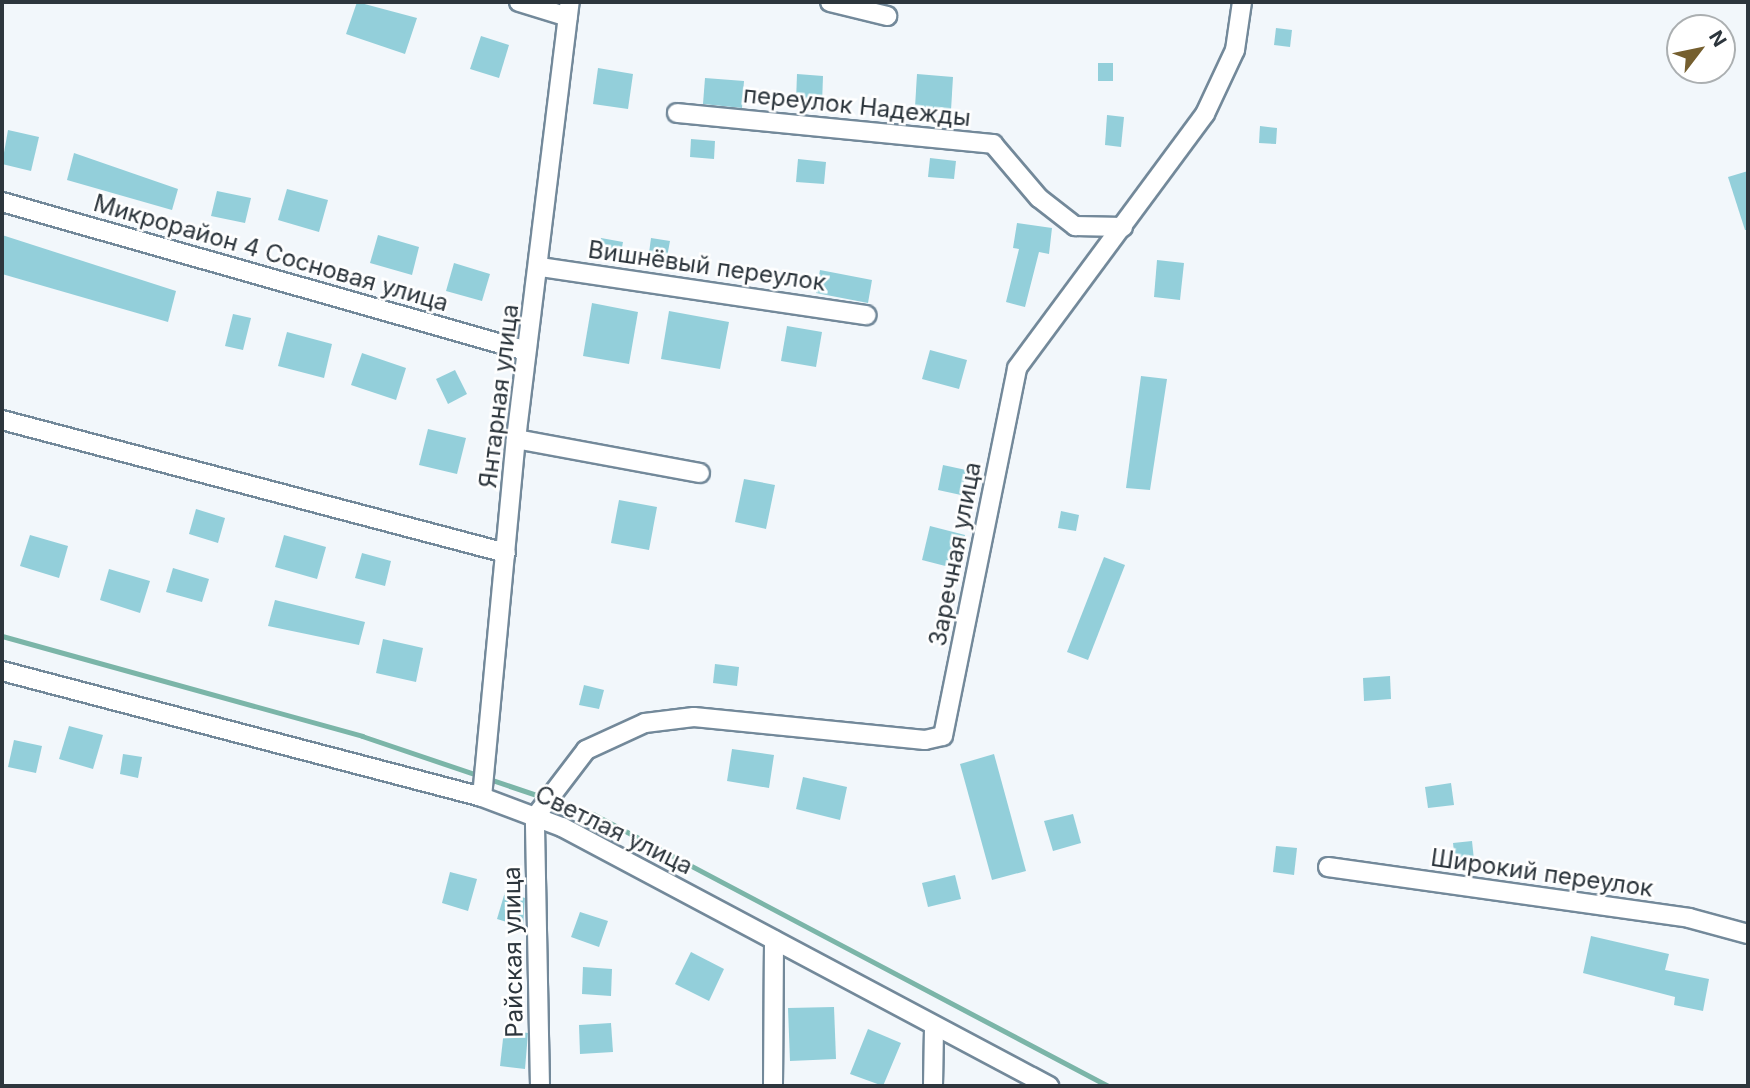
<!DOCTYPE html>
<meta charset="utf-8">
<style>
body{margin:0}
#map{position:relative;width:1750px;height:1088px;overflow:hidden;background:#f2f7fb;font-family:Inter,sans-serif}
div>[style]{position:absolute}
.stream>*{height:5px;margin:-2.5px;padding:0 2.5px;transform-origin:2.5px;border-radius:2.5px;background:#7bb5a8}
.building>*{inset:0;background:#93cfda}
.roads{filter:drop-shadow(2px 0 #73899a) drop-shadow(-2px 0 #73899a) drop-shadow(0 2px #73899a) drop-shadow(0 -2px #73899a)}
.street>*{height:18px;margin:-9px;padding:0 9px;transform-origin:9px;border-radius:9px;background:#fff}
span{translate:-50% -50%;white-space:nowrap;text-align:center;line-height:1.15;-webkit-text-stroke:5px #fff;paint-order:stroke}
.street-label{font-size:24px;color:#2d363d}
.frame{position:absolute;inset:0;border:4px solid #2d363d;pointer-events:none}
.north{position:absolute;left:1666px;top:14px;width:70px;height:70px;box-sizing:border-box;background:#fff;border:2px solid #abafb1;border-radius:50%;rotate:58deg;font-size:19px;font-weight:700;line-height:28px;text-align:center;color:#2d363d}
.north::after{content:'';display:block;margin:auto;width:24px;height:32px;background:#755f2f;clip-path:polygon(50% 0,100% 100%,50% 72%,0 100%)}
</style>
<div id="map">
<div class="stream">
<i style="left:2px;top:636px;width:374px;rotate:15.5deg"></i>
<i style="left:362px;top:736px;width:244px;rotate:18.7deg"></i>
<i style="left:593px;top:814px;width:582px;rotate:27.84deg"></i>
</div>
<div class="building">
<i style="clip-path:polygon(357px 2px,417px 18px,405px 54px,346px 34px)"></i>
<i style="clip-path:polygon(1276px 28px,1292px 30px,1290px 47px,1274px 45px)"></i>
<i style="clip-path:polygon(481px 36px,509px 45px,499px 78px,470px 69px)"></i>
<i style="clip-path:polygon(1098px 63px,1113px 63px,1113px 81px,1098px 81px)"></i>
<i style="clip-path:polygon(598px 68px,633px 74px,628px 109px,593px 104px)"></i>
<i style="clip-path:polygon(797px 74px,823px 76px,822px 104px,796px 102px)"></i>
<i style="clip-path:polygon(917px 74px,953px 77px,951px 110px,915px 107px)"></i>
<i style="clip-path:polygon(705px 78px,744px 81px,742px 108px,703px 104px)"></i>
<i style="clip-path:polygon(1107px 115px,1124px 117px,1121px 147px,1105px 145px)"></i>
<i style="clip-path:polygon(1260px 126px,1277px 128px,1276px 144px,1259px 143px)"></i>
<i style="clip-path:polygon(8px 130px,39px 137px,31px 171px,2px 164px)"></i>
<i style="clip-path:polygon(691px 139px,715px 141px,714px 159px,690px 157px)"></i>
<i style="clip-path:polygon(74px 153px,178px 189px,172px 210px,67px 180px)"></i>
<i style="clip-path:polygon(930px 158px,956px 161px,954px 179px,928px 177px)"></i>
<i style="clip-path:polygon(798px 159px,826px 162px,824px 184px,796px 182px)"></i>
<i style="clip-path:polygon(1748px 171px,1748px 230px,1745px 230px,1728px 177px)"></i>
<i style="clip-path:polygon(287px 189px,328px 200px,319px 232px,278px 220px)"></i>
<i style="clip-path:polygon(217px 191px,251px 198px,245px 223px,211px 216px)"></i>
<i style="clip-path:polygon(1017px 223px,1052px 228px,1049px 254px,1039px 252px,1025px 307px,1006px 302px,1019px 249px,1013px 248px)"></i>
<i style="clip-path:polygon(2px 235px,176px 291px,168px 322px,2px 274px)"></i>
<i style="clip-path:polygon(378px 235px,419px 247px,412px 275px,370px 263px)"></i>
<i style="clip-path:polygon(601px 238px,623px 242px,620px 258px,598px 254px)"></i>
<i style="clip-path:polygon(651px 238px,670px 241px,667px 257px,649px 253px)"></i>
<i style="clip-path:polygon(1157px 260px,1184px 263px,1180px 300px,1154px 297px)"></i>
<i style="clip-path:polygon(454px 263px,490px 274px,482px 301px,446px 291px)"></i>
<i style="clip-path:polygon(820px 270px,872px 280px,868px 303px,816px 293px)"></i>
<i style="clip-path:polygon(592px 303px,638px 312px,629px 364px,583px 356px)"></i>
<i style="clip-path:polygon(669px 311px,729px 322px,720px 369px,661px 359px)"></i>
<i style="clip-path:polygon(233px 314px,251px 318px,243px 350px,225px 346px)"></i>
<i style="clip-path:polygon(787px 326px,822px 332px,816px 367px,781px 361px)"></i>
<i style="clip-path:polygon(287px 332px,332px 344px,324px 378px,278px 366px)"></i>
<i style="clip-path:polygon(930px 350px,967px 360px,959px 389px,922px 379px)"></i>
<i style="clip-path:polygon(362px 353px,406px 368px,396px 400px,351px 385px)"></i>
<i style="clip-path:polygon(455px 370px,467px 394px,448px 404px,436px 379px)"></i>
<i style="clip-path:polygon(1141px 376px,1167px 379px,1150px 490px,1126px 488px)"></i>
<i style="clip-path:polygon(428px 429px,466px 438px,457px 474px,419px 465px)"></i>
<i style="clip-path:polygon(943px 465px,966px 470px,961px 495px,938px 490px)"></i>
<i style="clip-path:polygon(744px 479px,775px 485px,766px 529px,735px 522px)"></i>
<i style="clip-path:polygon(619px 500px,657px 507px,649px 550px,611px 543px)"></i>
<i style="clip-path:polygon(196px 509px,225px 518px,218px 543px,189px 534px)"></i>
<i style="clip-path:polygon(1061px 511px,1079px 515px,1076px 531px,1058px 528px)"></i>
<i style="clip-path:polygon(930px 526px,965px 535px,957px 569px,922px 560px)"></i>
<i style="clip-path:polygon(30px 535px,68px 546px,59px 578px,20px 566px)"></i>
<i style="clip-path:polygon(284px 535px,326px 547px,317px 579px,275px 567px)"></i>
<i style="clip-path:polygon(362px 553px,391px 561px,385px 586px,355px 578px)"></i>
<i style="clip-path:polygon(1104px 557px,1125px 565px,1088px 660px,1067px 652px)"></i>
<i style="clip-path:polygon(173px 568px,209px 579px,202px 602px,166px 592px)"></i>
<i style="clip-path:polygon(109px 569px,150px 581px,140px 613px,100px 600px)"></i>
<i style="clip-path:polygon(275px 600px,365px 622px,359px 645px,268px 626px)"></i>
<i style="clip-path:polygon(383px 639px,423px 648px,416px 682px,376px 673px)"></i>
<i style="clip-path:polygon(715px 664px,739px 667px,737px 686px,713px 683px)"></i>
<i style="clip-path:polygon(1390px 676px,1391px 699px,1364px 701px,1363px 678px)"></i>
<i style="clip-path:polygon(584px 685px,604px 690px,599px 709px,579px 705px)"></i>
<i style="clip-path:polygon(69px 726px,103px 735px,93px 769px,59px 759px)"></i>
<i style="clip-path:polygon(14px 740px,42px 746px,36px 773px,8px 767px)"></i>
<i style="clip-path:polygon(732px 749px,774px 755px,769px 788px,727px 781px)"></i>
<i style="clip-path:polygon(123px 754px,142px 757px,138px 778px,120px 774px)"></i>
<i style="clip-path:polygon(994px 754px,1026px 871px,992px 880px,960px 764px)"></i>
<i style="clip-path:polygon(803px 777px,847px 787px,840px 820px,796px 809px)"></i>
<i style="clip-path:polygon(1451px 783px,1454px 805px,1428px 808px,1425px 787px)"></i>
<i style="clip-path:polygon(1073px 814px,1081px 843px,1053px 851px,1044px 821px)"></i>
<i style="clip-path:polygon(1472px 841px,1474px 860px,1455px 861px,1453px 843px)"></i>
<i style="clip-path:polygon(1276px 846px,1297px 848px,1294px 875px,1273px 872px)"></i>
<i style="clip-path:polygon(450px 872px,477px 879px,468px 911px,442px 903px)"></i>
<i style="clip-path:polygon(955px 875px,961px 899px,928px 907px,922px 883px)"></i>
<i style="clip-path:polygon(505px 892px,525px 898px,523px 927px,497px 919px)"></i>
<i style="clip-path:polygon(580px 912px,608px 921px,599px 947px,571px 937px)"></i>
<i style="clip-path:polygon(1591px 936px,1669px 954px,1665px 970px,1709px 979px,1703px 1011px,1674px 1005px,1675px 997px,1583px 973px)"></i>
<i style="clip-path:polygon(691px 952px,724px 969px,709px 1001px,675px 984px)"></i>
<i style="clip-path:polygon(583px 967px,612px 969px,611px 996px,582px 994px)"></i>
<i style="clip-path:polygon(834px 1007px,836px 1059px,790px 1061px,788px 1008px)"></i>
<i style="clip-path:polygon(611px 1023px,613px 1052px,580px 1054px,579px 1025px)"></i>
<i style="clip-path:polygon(868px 1029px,901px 1043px,883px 1086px,850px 1074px)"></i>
<i style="clip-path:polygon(504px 1030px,528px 1033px,525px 1069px,500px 1066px)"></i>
</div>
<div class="roads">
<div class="street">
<i style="left:519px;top:2px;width:51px;rotate:17deg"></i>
<i style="left:830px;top:2px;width:59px;rotate:13.8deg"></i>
<i style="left:677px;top:113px;width:318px;rotate:5.6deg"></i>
<i style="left:993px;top:144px;width:71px;rotate:49.6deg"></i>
<i style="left:1039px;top:198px;width:46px;rotate:37.9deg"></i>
<i style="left:1075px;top:226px;width:48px;rotate:1.2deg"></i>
<i style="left:2px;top:202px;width:545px;rotate:15.87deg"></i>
<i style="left:540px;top:267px;width:330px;rotate:8.4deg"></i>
<i style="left:2px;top:420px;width:521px;rotate:14.78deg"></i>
<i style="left:516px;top:439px;width:187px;rotate:10.5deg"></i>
<i style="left:2px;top:671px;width:496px;rotate:14.7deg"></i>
<i style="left:482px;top:797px;width:85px;rotate:20.6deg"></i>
<i style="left:562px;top:827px;width:552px;rotate:28.01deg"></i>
<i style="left:482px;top:797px;width:360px;rotate:-84.6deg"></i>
<i style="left:516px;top:439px;width:440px;rotate:-83deg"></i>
<i style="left:1328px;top:867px;width:365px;rotate:8deg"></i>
<i style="left:1689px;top:918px;width:61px;rotate:15.2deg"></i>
<i style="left:540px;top:1086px;width:269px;rotate:-91.1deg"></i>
<i style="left:535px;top:817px;width:84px;rotate:-52.7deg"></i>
<i style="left:586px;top:750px;width:65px;rotate:-24.6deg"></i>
<i style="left:645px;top:723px;width:49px;rotate:-7deg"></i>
<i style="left:694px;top:717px;width:232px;rotate:5.7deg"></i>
<i style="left:925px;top:740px;width:18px;rotate:-13deg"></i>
<i style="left:943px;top:736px;width:375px;rotate:-78.6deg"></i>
<i style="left:1017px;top:368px;width:316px;rotate:-53.5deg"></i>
<i style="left:1205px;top:114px;width:71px;rotate:-64.9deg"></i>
<i style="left:1235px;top:50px;width:49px;rotate:-81.7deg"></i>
<i style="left:773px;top:1086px;width:146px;rotate:-89.6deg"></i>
<i style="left:933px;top:1086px;width:60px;rotate:-89deg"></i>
</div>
</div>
<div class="street-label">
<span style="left:857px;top:106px;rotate:6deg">переулок Надежды</span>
<span style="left:271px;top:253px;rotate:16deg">Микрорайон 4 Сосновая улица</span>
<span style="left:707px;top:266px;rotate:8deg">Вишнёвый переулок</span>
<span style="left:499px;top:396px;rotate:-83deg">Янтарная улица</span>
<span style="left:955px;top:554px;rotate:-79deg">Заречная улица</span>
<span style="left:614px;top:830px;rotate:26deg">Светлая улица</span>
<span style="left:1542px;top:873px;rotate:8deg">Широкий переулок</span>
<span style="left:513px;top:952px;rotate:-91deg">Райская улица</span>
</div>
<div class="frame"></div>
<div class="north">N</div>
</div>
